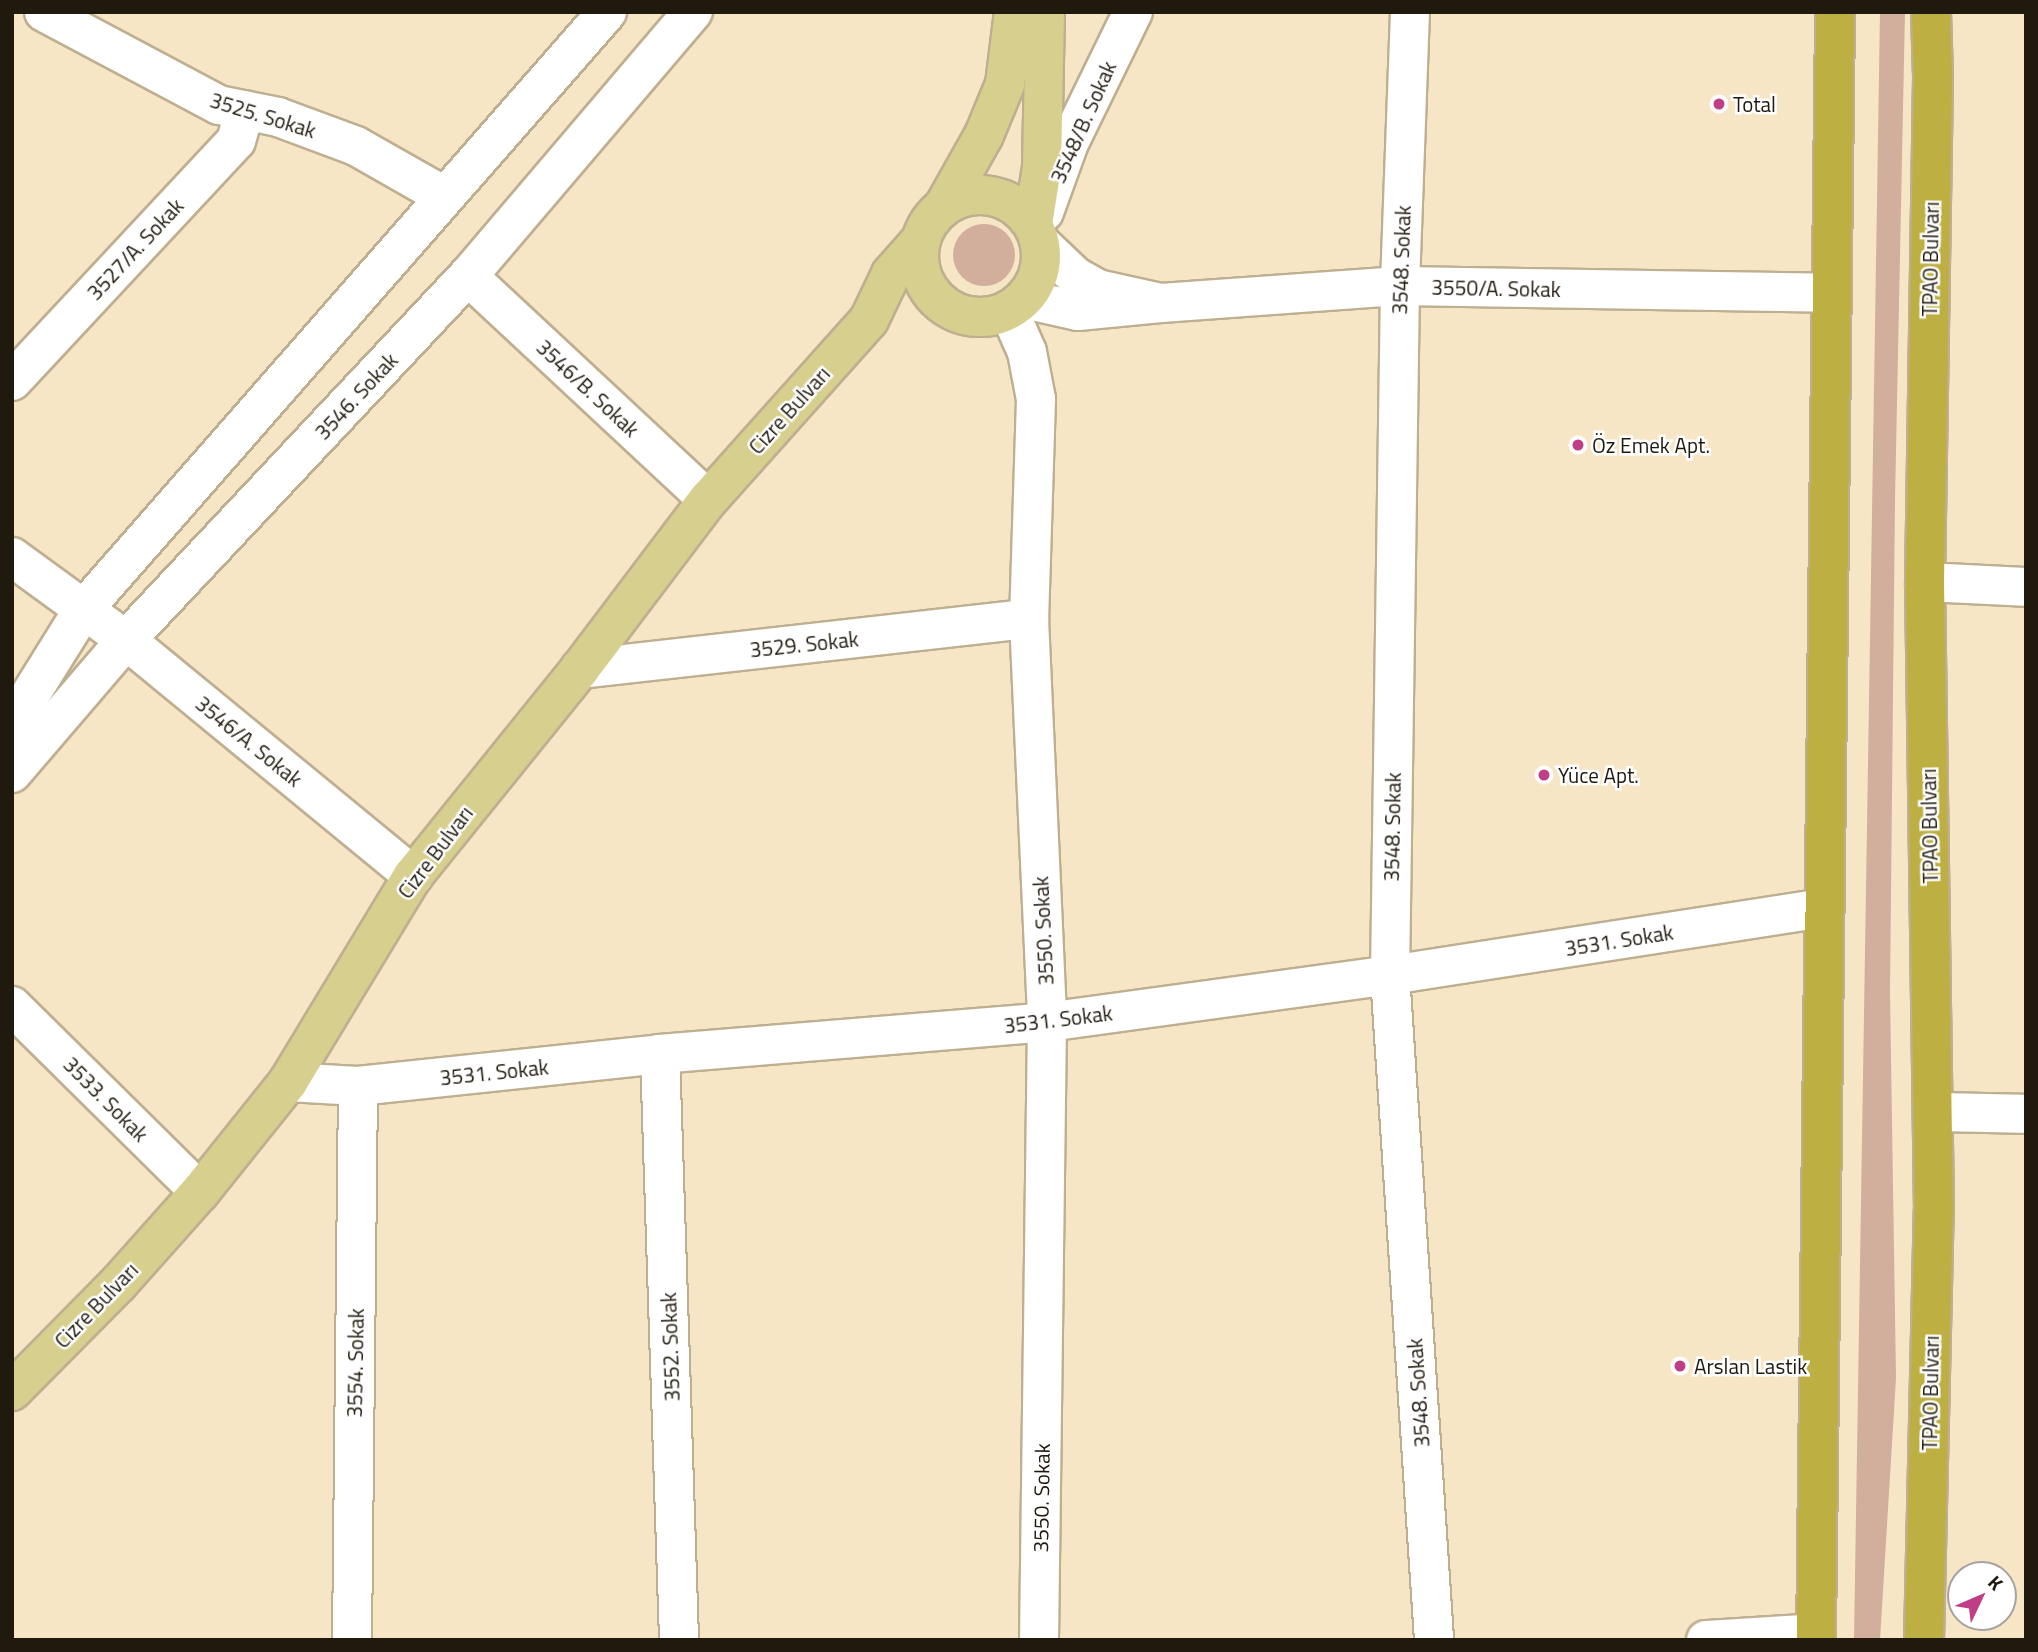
<!DOCTYPE html>
<meta charset="utf-8">
<style>
body{margin:0}
#map{position:relative;width:2038px;height:1652px;overflow:hidden;background:#f7e6c6;font-family:"Titillium Web",sans-serif}
div>[style]{position:absolute}
.green>*{inset:0;background:#d2ae9d}
.round{border-radius:50%}
.roads{filter:drop-shadow(2px 0 #bfaf91) drop-shadow(-2px 0 #bfaf91) drop-shadow(0 2px #bfaf91) drop-shadow(0 -2px #bfaf91)}
.minor>*{height:38px;margin:-19px;padding:0 19px;transform-origin:19px;border-radius:19px;background:#fff}
.major>*{height:38px;margin:-19px;padding:0 19px;transform-origin:19px;border-radius:19px;background:#d7cf8e}
.major>.ring{margin:-19px;padding:0;box-sizing:content-box;background:none;border:38px solid #d7cf8e;border-radius:50%}
.highway>*{height:38px;margin:-19px;padding:0 19px;transform-origin:19px;border-radius:19px;background:#bdaf42}
.dots>*{width:19px;height:19px;translate:-50% -50%;box-sizing:border-box;border:4px solid #fff;border-radius:50%}
span{translate:-50% -50%;white-space:nowrap;text-align:center;line-height:1.15;-webkit-text-stroke:5px #fff;paint-order:stroke}
.poi-label{font-size:21px;color:#1f190e}
.left{translate:0 -50%;text-align:left}
.street-label{font-size:21px;color:#1f190e}
.frame{position:absolute;inset:0;border:14px solid #1f190e;pointer-events:none}
.north{position:absolute;left:1947px;top:1561px;width:70px;height:70px;box-sizing:border-box;background:#fff;border:2px solid #a5a39f;border-radius:50%;rotate:46deg;font-size:19px;font-weight:700;line-height:28px;text-align:center;color:#1f190e}
.north::after{content:'';display:block;margin:auto;width:24px;height:32px;background:#c03e86;clip-path:polygon(50% 0,100% 100%,50% 72%,0 100%)}
</style>
<div id="map">
<div class="green">
<i style="clip-path:polygon(1880px 12px,1905px 12px,1895px 500px,1890px 992px,1896px 1378px,1880px 1640px,1854px 1640px)"></i>
<i class="round" style="left:953px;top:224px;width:62px;height:62px"></i>
</div>
<div class="roads">
<div class="minor">
<i style="left:44px;top:12px;width:198px;rotate:28deg"></i>
<i style="left:219px;top:105px;width:60px;rotate:11.5deg"></i>
<i style="left:278px;top:117px;width:83px;rotate:20.4deg"></i>
<i style="left:356px;top:146px;width:101px;rotate:29.6deg"></i>
<i style="left:1410px;top:12px;width:274px;rotate:92.1deg"></i>
<i style="left:1400px;top:286px;width:689px;rotate:90.83deg"></i>
<i style="left:1390px;top:975px;width:666px;rotate:86.21deg"></i>
<i style="left:1044px;top:212px;width:73px;rotate:-70.1deg"></i>
<i style="left:1069px;top:143px;width:146px;rotate:-64deg"></i>
<i style="left:468px;top:276px;width:328px;rotate:43deg"></i>
<i style="left:1024px;top:299px;width:55px;rotate:12.5deg"></i>
<i style="left:1078px;top:311px;width:83px;rotate:-5.5deg"></i>
<i style="left:1161px;top:303px;width:65px;rotate:-167.5deg"></i>
<i style="left:1098px;top:289px;width:25px;rotate:-151deg"></i>
<i style="left:1076px;top:277px;width:50px;rotate:-136.6deg"></i>
<i style="left:1161px;top:303px;width:240px;rotate:-4.1deg"></i>
<i style="left:1400px;top:286px;width:431px;rotate:0.9deg"></i>
<i style="left:1009px;top:311px;width:45px;rotate:66.3deg"></i>
<i style="left:1027px;top:352px;width:48px;rotate:79.2deg"></i>
<i style="left:1036px;top:399px;width:220px;rotate:91.8deg"></i>
<i style="left:1029px;top:619px;width:403px;rotate:87.4deg"></i>
<i style="left:1047px;top:1022px;width:618px;rotate:90.74deg"></i>
<i style="left:12px;top:381px;width:328px;rotate:-47deg"></i>
<i style="left:236px;top:141px;width:32px;rotate:-74deg"></i>
<i style="left:12px;top:557px;width:141px;rotate:36.1deg"></i>
<i style="left:126px;top:640px;width:372px;rotate:39.4deg"></i>
<i style="left:1925px;top:582px;width:101px;rotate:2.8deg"></i>
<i style="left:580px;top:669px;width:452px;rotate:-6.4deg"></i>
<i style="left:12px;top:724px;width:134px;rotate:-58.1deg"></i>
<i style="left:83px;top:610px;width:795px;rotate:-48.77deg"></i>
<i style="left:12px;top:773px;width:175px;rotate:-49.4deg"></i>
<i style="left:126px;top:640px;width:499px;rotate:-46.8deg"></i>
<i style="left:468px;top:276px;width:347px;rotate:-49.6deg"></i>
<i style="left:12px;top:1006px;width:264px;rotate:44.7deg"></i>
<i style="left:660px;top:1054px;width:586px;rotate:88.14deg"></i>
<i style="left:288px;top:1082px;width:70px;rotate:3.3deg"></i>
<i style="left:358px;top:1086px;width:304px;rotate:-6deg"></i>
<i style="left:660px;top:1054px;width:388px;rotate:-4.7deg"></i>
<i style="left:1047px;top:1022px;width:346px;rotate:-7.8deg"></i>
<i style="left:1390px;top:975px;width:439px;rotate:-8.8deg"></i>
<i style="left:1934px;top:1112px;width:92px;rotate:1.2deg"></i>
<i style="left:352px;top:1640px;width:554px;rotate:-89.38deg"></i>
<i style="left:1706px;top:1640px;width:110px;rotate:-3.6deg"></i>
</div>
<div class="major">
<i class="ring" style="left:919px;top:195px;width:84px;height:84px"></i>
<i style="left:944px;top:206px;width:81px;rotate:-60.6deg"></i>
<i style="left:984px;top:135px;width:55px;rotate:-67.6deg"></i>
<i style="left:1005px;top:84px;width:73px;rotate:-82.9deg"></i>
<i style="left:1033px;top:224px;width:58px;rotate:-81deg"></i>
<i style="left:1042px;top:167px;width:155px;rotate:-88.9deg"></i>
<i style="left:12px;top:1391px;width:151px;rotate:-45.3deg"></i>
<i style="left:118px;top:1284px;width:123px;rotate:-48.3deg"></i>
<i style="left:200px;top:1192px;width:141px;rotate:-51.3deg"></i>
<i style="left:288px;top:1082px;width:241px;rotate:-58.8deg"></i>
<i style="left:413px;top:876px;width:266px;rotate:-51.1deg"></i>
<i style="left:580px;top:669px;width:212px;rotate:-52.9deg"></i>
<i style="left:708px;top:500px;width:241px;rotate:-48.2deg"></i>
<i style="left:869px;top:320px;width:51px;rotate:-64.4deg"></i>
<i style="left:891px;top:274px;width:45px;rotate:-48.6deg"></i>
</div>
<div class="highway">
<i style="left:1816px;top:1640px;width:1628px;rotate:-89.33deg"></i>
<i style="left:1924px;top:1640px;width:429px;rotate:-88.7deg"></i>
<i style="left:1934px;top:1211px;width:629px;rotate:-90.82deg"></i>
<i style="left:1925px;top:582px;width:506px;rotate:-89.09deg"></i>
<i style="left:1933px;top:76px;width:64px;rotate:-91.8deg"></i>
</div>
</div>
<div class="dots">
<i style="left:1719px;top:104px;background:#c03e86"></i>
<i style="left:1578px;top:445px;background:#c03e86"></i>
<i style="left:1544px;top:775px;background:#c03e86"></i>
<i style="left:1680px;top:1366px;background:#c03e86"></i>
</div>
<div class="poi-label">
<span class="left" style="left:1733px;top:104px">Total</span>
<span class="left" style="left:1592px;top:445px">Öz Emek Apt.</span>
<span class="left" style="left:1558px;top:775px">Yüce Apt.</span>
<span class="left" style="left:1694px;top:1366px">Arslan Lastik</span>
</div>
<div class="street-label">
<span style="left:263px;top:115px;rotate:17deg">3525. Sokak</span>
<span style="left:1083px;top:122px;rotate:-66deg">3548/B. Sokak</span>
<span style="left:135px;top:249px;rotate:-47deg">3527/A. Sokak</span>
<span style="left:1930px;top:259px;rotate:-89deg">TPAO Bulvarı</span>
<span style="left:1401px;top:260px;rotate:-88deg">3548. Sokak</span>
<span style="left:1496px;top:288px;rotate:1deg">3550/A. Sokak</span>
<span style="left:588px;top:388px;rotate:43deg">3546/B. Sokak</span>
<span style="left:356px;top:396px;rotate:-47deg">3546. Sokak</span>
<span style="left:789px;top:410px;rotate:-48deg">Cizre Bulvarı</span>
<span style="left:804px;top:644px;rotate:-6deg">3529. Sokak</span>
<span style="left:249px;top:741px;rotate:39deg">3546/A. Sokak</span>
<span style="left:1929px;top:826px;rotate:-91deg">TPAO Bulvarı</span>
<span style="left:1392px;top:827px;rotate:-89deg">3548. Sokak</span>
<span style="left:435px;top:852px;rotate:-53deg">Cizre Bulvarı</span>
<span style="left:1043px;top:931px;rotate:-93deg">3550. Sokak</span>
<span style="left:1619px;top:940px;rotate:-9deg">3531. Sokak</span>
<span style="left:1058px;top:1019px;rotate:-7deg">3531. Sokak</span>
<span style="left:494px;top:1072px;rotate:-6deg">3531. Sokak</span>
<span style="left:106px;top:1099px;rotate:45deg">3533. Sokak</span>
<span style="left:96px;top:1305px;rotate:-46deg">Cizre Bulvarı</span>
<span style="left:670px;top:1347px;rotate:-92deg">3552. Sokak</span>
<span style="left:355px;top:1363px;rotate:-89deg">3554. Sokak</span>
<span style="left:1418px;top:1393px;rotate:-94deg">3548. Sokak</span>
<span style="left:1930px;top:1393px;rotate:-89deg">TPAO Bulvarı</span>
<span style="left:1041px;top:1498px;rotate:-89deg">3550. Sokak</span>
</div>
<div class="frame"></div>
<div class="north">K</div>
</div>
